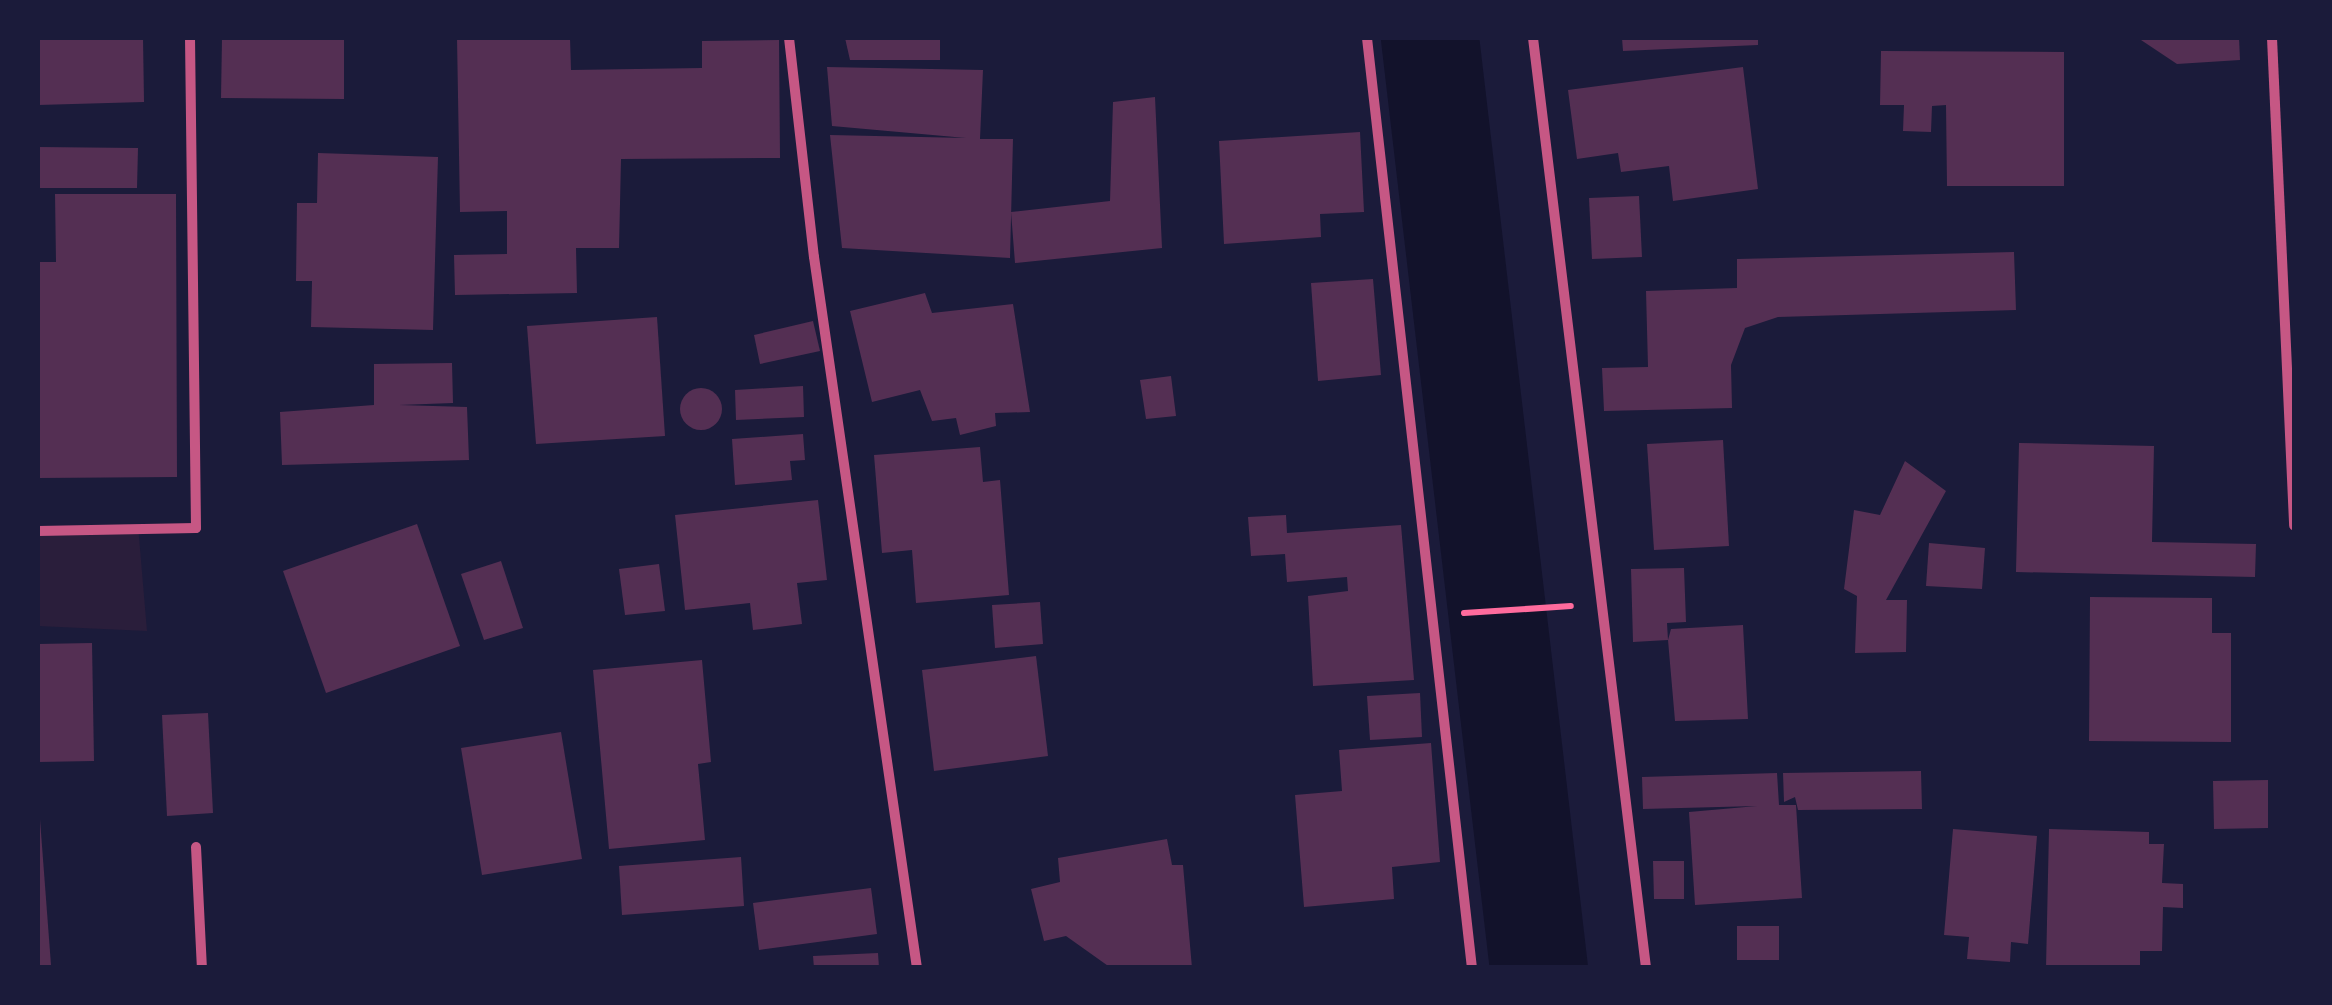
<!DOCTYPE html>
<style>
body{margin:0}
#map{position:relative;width:2332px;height:1005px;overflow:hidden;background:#1b1b3a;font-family:"IBM Plex Sans",sans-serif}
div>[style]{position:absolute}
.green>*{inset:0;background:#2a1e3b}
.river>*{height:98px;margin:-49px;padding:0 49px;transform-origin:49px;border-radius:49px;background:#12122b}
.building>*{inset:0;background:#542f53}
.round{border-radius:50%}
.path>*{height:6px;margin:-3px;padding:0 3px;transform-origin:3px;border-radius:3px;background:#ff6b9d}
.minor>*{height:10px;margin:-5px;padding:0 5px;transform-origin:5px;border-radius:5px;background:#c65784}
span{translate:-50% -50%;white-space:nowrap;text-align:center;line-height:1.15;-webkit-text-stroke:10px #1b1b3a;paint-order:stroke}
.frame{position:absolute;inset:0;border:40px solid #1b1b3a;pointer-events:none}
</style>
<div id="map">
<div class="green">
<i style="clip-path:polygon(138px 525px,147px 631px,38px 626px,38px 528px)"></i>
</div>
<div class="river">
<i style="left:1430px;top:38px;width:936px;rotate:83.32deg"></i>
</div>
<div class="building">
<i style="clip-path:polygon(38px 38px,143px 38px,144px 102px,38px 105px)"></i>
<i style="clip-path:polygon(222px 38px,344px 38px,344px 99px,221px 98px)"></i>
<i style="clip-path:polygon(457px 38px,570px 38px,571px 70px,702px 68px,702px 41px,779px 40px,780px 158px,621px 159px,619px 248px,576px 248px,577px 293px,455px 295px,454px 255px,507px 254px,507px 211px,460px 212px)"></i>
<i style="clip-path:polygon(845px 38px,940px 38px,940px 60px,850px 60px)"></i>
<i style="clip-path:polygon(1622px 38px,1758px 38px,1758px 45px,1623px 51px)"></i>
<i style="clip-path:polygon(2138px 38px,2239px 38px,2240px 60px,2177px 64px)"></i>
<i style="clip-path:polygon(1881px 51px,2064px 52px,2064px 186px,1947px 186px,1946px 105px,1932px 106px,1931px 132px,1903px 131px,1904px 105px,1880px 105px)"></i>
<i style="clip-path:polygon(827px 67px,983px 70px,980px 139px,1013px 139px,1010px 258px,842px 248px,830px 135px,966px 138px,832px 126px)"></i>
<i style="clip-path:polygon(1743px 67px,1758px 189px,1673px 201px,1669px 166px,1621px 172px,1618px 153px,1577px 159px,1568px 90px)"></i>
<i style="clip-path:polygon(1155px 97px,1162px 248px,1015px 263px,1011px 212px,1110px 201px,1113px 102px)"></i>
<i style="clip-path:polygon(1360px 132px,1364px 212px,1320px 214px,1321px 237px,1224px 244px,1219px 141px)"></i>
<i style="clip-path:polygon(38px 147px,138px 148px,137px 188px,38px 188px)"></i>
<i style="clip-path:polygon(318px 153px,438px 157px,433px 330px,311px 327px,312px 281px,296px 281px,297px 203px,317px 203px)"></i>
<i style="clip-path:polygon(55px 194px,176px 194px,177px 477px,38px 478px,38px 262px,56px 262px)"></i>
<i style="clip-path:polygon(1639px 196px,1642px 257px,1592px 259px,1589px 198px)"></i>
<i style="clip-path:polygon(2014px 252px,2016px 310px,1778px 317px,1745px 328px,1731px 365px,1732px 408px,1604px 411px,1602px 368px,1648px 367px,1646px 291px,1737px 288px,1737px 259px)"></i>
<i style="clip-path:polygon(1373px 279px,1381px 375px,1318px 381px,1311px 283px)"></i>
<i style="clip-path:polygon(925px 293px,932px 313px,1013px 304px,1030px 412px,995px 413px,996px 426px,960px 435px,956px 418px,932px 421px,920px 390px,872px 402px,850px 311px)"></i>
<i style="clip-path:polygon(657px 317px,665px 436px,536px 444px,527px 326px)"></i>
<i style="clip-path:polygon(813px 321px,820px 351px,760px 364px,754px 335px)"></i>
<i style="clip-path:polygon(452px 363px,453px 403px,399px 405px,467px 407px,469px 460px,282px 465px,280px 412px,374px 405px,374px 364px)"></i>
<i style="clip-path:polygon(1171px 376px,1176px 416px,1146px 419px,1140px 380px)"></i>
<i style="clip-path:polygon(803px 386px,804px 417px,736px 420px,735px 390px)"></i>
<i class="round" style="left:680px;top:388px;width:42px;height:42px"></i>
<i style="clip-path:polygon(803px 434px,805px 460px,790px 461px,792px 480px,735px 485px,732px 439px)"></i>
<i style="clip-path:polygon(1723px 440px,1729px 546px,1654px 550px,1647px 444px)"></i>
<i style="clip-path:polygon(2019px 443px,2154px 446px,2152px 542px,2256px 544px,2255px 577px,2016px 572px)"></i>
<i style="clip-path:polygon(980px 447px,983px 482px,1000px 480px,1009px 595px,916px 603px,912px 550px,882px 553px,874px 455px)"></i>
<i style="clip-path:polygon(1905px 461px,1946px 491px,1886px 600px,1907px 600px,1906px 652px,1855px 653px,1857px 596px,1844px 589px,1854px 510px,1880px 515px)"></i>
<i style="clip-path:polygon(818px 500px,827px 580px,797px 583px,802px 624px,753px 630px,750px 603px,685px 610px,675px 515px)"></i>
<i style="clip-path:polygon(1286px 515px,1287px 533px,1401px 525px,1414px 680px,1313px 686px,1308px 596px,1348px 591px,1347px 577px,1287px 582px,1285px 554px,1251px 556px,1248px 517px)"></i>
<i style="clip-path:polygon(417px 524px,460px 646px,326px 693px,283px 571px)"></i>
<i style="clip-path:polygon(1929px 543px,1985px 548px,1982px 589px,1926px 586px)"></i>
<i style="clip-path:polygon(501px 561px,523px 628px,484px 640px,461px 574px)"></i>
<i style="clip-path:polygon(659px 564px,665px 611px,625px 615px,619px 569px)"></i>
<i style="clip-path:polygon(1684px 568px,1686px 622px,1667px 623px,1668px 640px,1671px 629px,1743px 625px,1748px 719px,1675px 721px,1668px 640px,1633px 642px,1631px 569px)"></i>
<i style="clip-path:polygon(2090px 597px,2212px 598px,2212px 633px,2231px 633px,2231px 742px,2089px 741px)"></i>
<i style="clip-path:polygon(1040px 602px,1043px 644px,995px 648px,992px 605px)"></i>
<i style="clip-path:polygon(92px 643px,94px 761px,38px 762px,38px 644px)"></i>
<i style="clip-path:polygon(1036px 656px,1048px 756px,934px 771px,922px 670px)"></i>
<i style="clip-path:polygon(702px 660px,711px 762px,698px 764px,705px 840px,609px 849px,593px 670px)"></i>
<i style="clip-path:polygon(1420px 693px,1422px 737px,1370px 740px,1367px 696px)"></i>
<i style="clip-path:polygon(208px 713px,213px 813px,167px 816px,162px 715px)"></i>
<i style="clip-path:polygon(561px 732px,582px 859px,482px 875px,461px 748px)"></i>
<i style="clip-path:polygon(1431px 743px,1440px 862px,1392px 867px,1394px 899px,1304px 907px,1295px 795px,1342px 791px,1339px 750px)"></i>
<i style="clip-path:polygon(1921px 771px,1922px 809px,1798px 810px,1795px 797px,1784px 802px,1783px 773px)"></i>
<i style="clip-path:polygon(1777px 773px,1779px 805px,1796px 805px,1802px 898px,1695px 905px,1689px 812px,1757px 806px,1643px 809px,1642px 777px)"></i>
<i style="clip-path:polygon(2268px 780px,2268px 828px,2214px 829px,2213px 781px)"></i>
<i style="clip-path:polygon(38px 793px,51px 965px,38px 966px)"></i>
<i style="clip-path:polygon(1953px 829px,2037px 836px,2028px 944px,2011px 942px,2010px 962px,1967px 959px,1969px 937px,1944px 935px)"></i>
<i style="clip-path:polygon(2049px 829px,2149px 832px,2149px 844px,2164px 844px,2162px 883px,2183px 884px,2183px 908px,2163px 907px,2162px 951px,2140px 951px,2140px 968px,2046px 968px)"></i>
<i style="clip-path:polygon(1167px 839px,1172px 865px,1183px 865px,1192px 968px,1111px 968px,1066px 936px,1044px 941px,1031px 889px,1060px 882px,1058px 858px)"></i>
<i style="clip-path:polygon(741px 857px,744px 906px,622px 915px,619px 866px)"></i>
<i style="clip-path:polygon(1653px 861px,1684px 861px,1684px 899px,1654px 899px)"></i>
<i style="clip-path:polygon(871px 888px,877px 934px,759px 950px,753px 903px)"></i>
<i style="clip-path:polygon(1737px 926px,1779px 926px,1779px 960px,1737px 960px)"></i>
<i style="clip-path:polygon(878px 953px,879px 968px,814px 968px,813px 956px)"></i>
</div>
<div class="path">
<i style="left:1464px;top:613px;width:107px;rotate:-3.7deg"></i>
</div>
<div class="minor">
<i style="left:789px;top:38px;width:220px;rotate:83.5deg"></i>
<i style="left:814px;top:257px;width:718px;rotate:81.76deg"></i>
<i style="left:1367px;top:38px;width:936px;rotate:83.56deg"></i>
<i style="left:1533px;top:38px;width:937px;rotate:83.07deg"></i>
<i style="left:2272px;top:38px;width:488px;rotate:87.4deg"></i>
<i style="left:38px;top:531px;width:158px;rotate:-1.1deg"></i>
<i style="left:196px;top:528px;width:490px;rotate:-90.7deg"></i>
<i style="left:196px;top:847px;width:121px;rotate:87.2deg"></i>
</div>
<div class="frame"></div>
</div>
